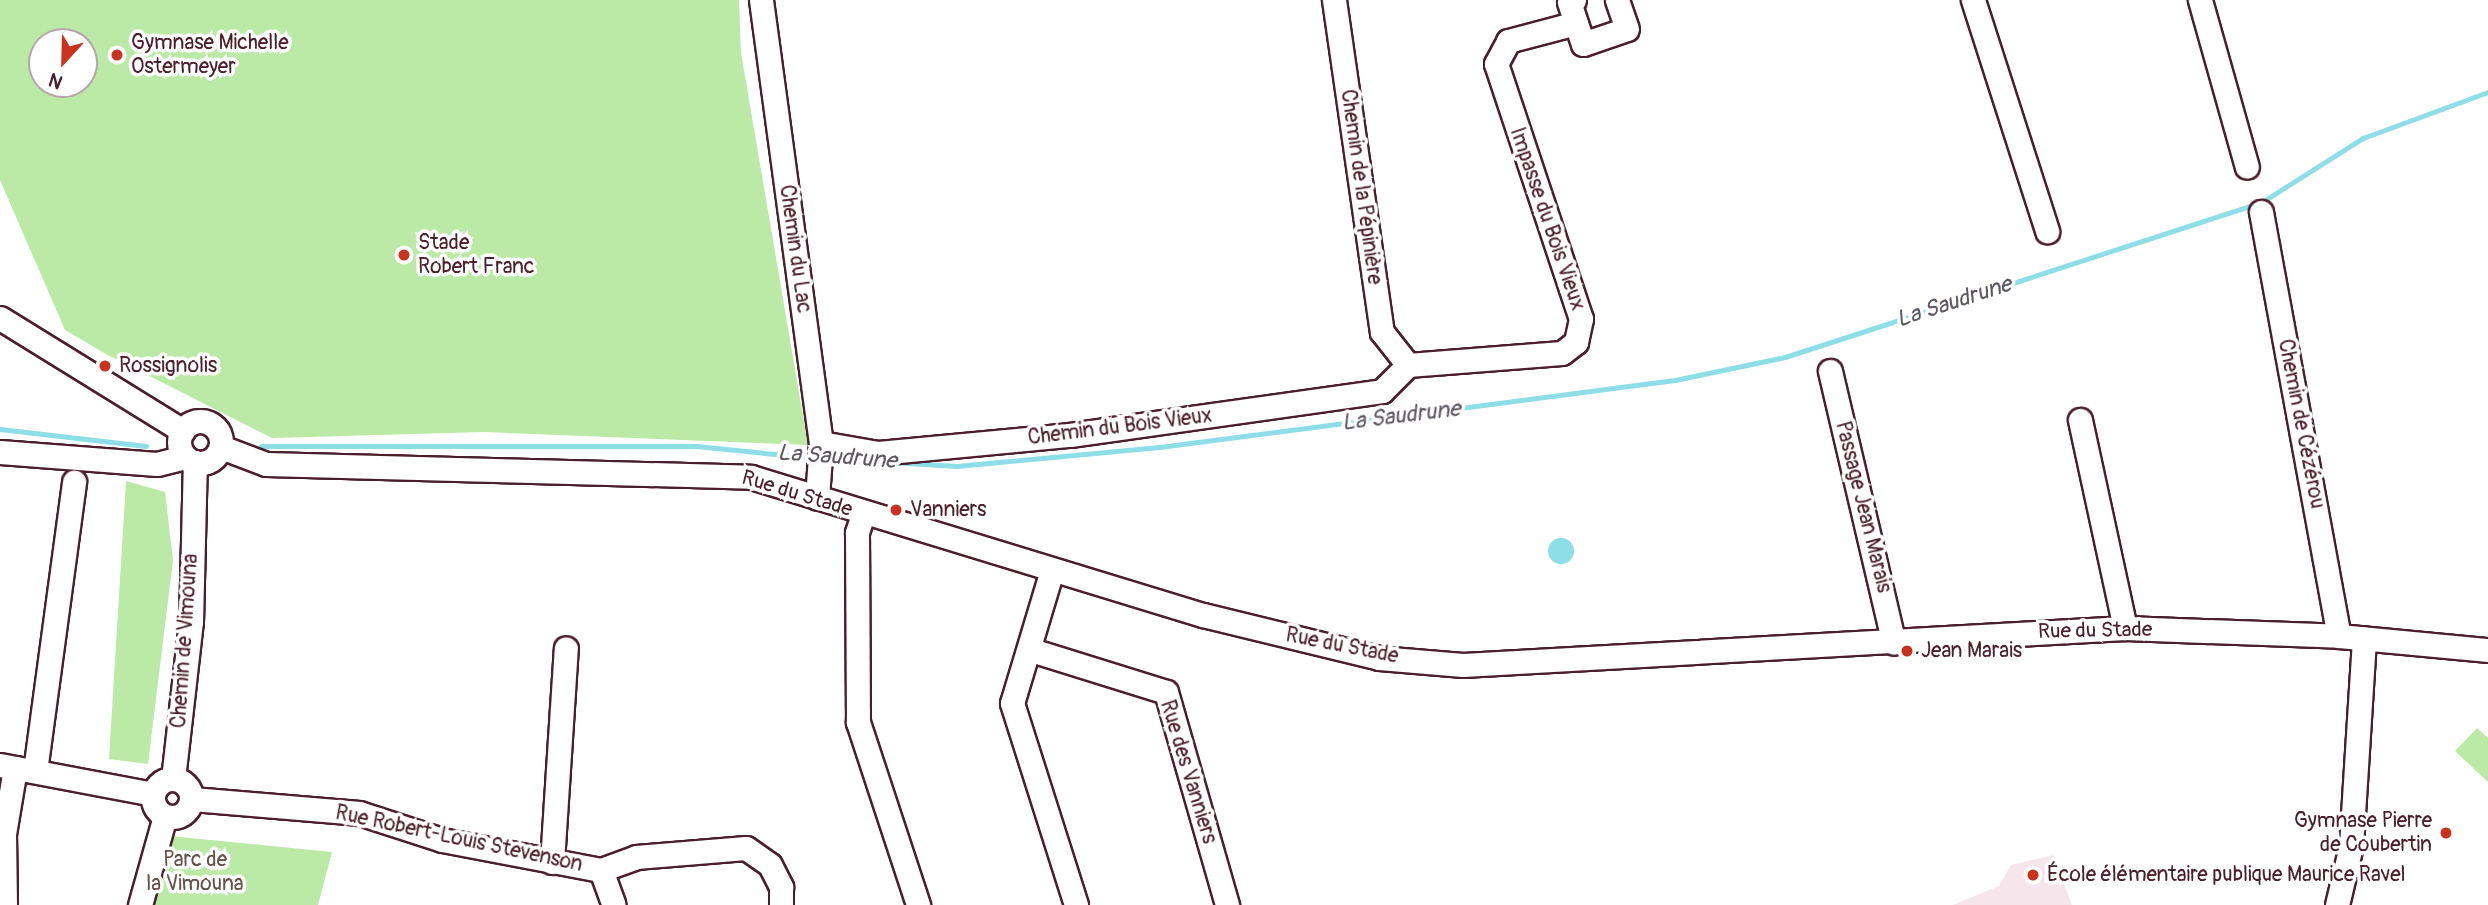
<!DOCTYPE html>
<meta charset="utf-8">
<style>
body{margin:0}
#map{position:relative;width:2488px;height:905px;overflow:hidden;background:#fff;font-family:Pangolin,sans-serif}
div>[style]{position:absolute}
.built>*{inset:0;background:#f6e5ea}
.green>*{inset:0;background:#bbe9a6}
.water>*{inset:0;background:#8ddee7}
.round{border-radius:50%}
.stream>*{height:5px;margin:-2.5px;padding:0 2.5px;transform-origin:2.5px;border-radius:2.5px;background:#8ddee7}
.roads{filter:drop-shadow(2px 0 #4a1f2b) drop-shadow(-2px 0 #4a1f2b) drop-shadow(0 2px #4a1f2b) drop-shadow(0 -2px #4a1f2b)}
.minor>*{height:23px;margin:-11.5px;padding:0 11.5px;transform-origin:11.5px;border-radius:11.5px;background:#fff}
.minor>.ring{margin:-11.5px;padding:0;box-sizing:content-box;background:none;border:23px solid #fff;border-radius:50%}
.dots>*{width:19px;height:19px;translate:-50% -50%;box-sizing:border-box;border:4px solid #fff;border-radius:50%}
span{translate:-50% -50%;white-space:nowrap;text-align:center;line-height:1.15;-webkit-text-stroke:7px #fff;paint-order:stroke}
.poi-label{font-size:21px;color:#4a1f2b}
.left{translate:0 -50%;text-align:left}
.right{translate:-100% -50%;text-align:right}
.street-label{font-size:21px;color:#4a1f2b}
.park-label{font-size:21px;color:#66524a}
.water-label{font-size:23px;color:#5e5863;font-style:italic}
.north{position:absolute;left:28px;top:28px;width:70px;height:70px;box-sizing:border-box;background:#fff;border:2px solid #b7a5aa;border-radius:50%;rotate:202deg;font-size:19px;font-weight:700;line-height:28px;text-align:center;color:#4a1f2b}
.north::after{content:'';display:block;margin:auto;width:24px;height:32px;background:#c8321e;clip-path:polygon(50% 0,100% 100%,50% 72%,0 100%)}
</style>
<div id="map">
<div class="built">
<i style="clip-path:polygon(2053px 855px,2072px 905px,1953px 905px,1999px 886px,2011px 865px)"></i>
</div>
<div class="green">
<i style="clip-path:polygon(evenodd,0 0,739px 0,741px 53px,808px 445px,484px 432px,272px 438px,104px 353px,65px 330px,0 180px,0 0,42px 42px,84px 42px,84px 84px,42px 84px,42px 42px)"></i>
<i style="clip-path:polygon(126px 481px,165px 492px,173px 560px,148px 764px,109px 759px)"></i>
<i style="clip-path:polygon(2477px 728px,2488px 738px,2488px 782px,2455px 751px)"></i>
<i style="clip-path:polygon(170px 836px,332px 852px,318px 905px,151px 905px)"></i>
</div>
<div class="water">
<i class="round" style="left:1548px;top:538px;width:26px;height:26px"></i>
</div>
<div class="stream">
<i style="left:0;top:429px;width:147px;rotate:6.6deg"></i>
<i style="left:261px;top:446px;width:435px"></i>
<i style="left:696px;top:446px;width:120px;rotate:5.8deg"></i>
<i style="left:825px;top:459px;width:32px;rotate:2deg"></i>
<i style="left:891px;top:462px;width:66px;rotate:3.5deg"></i>
<i style="left:957px;top:466px;width:211px;rotate:-5.4deg"></i>
<i style="left:1167px;top:446px;width:512px;rotate:-7.4deg"></i>
<i style="left:1675px;top:380px;width:112px;rotate:-11.8deg"></i>
<i style="left:1785px;top:357px;width:502px;rotate:-18deg"></i>
<i style="left:2262px;top:202px;width:120px;rotate:-32.4deg"></i>
<i style="left:2363px;top:138px;width:133px;rotate:-20.2deg"></i>
</div>
<div class="roads">
<div class="minor">
<i style="left:761px;top:0;width:447px;rotate:82.3deg"></i>
<i style="left:821px;top:443px;width:55px;rotate:94.2deg"></i>
<i style="left:1334px;top:0;width:335px;rotate:81.8deg"></i>
<i style="left:1382px;top:332px;width:42px;rotate:51.8deg"></i>
<i style="left:1574px;top:0;width:5px;rotate:158deg"></i>
<i style="left:1569px;top:2px;width:44px;rotate:71.6deg"></i>
<i style="left:1583px;top:44px;width:46px;rotate:-18.8deg"></i>
<i style="left:1627px;top:29px;width:31px;rotate:-109deg"></i>
<i style="left:1973px;top:0;width:243px;rotate:72.2deg"></i>
<i style="left:2200px;top:0;width:173px;rotate:74.3deg"></i>
<i style="left:2261px;top:212px;width:431px;rotate:79.6deg"></i>
<i style="left:0;top:318px;width:215px;rotate:31.7deg"></i>
<i style="left:1408px;top:365px;width:154px;rotate:-4.5deg"></i>
<i style="left:1562px;top:353px;width:18px;rotate:-38deg"></i>
<i style="left:1576px;top:342px;width:24px;rotate:-78deg"></i>
<i style="left:1581px;top:319px;width:269px;rotate:-108.4deg"></i>
<i style="left:1496px;top:64px;width:26px;rotate:-62deg"></i>
<i style="left:1508px;top:41px;width:70px;rotate:-14.8deg"></i>
<i style="left:1830px;top:371px;width:279px;rotate:76.8deg"></i>
<i style="left:2080px;top:420px;width:213px;rotate:77.8deg"></i>
<i class="ring" style="left:179px;top:421px;width:19px;height:19px"></i>
<i style="left:821px;top:443px;width:58px;rotate:10deg"></i>
<i style="left:878px;top:453px;width:193px;rotate:-5.4deg"></i>
<i style="left:1070px;top:435px;width:315px;rotate:-8deg"></i>
<i style="left:1382px;top:391px;width:37px;rotate:-45deg"></i>
<i style="left:221px;top:447px;width:48px;rotate:20.7deg"></i>
<i style="left:266px;top:464px;width:485px;rotate:1.5deg"></i>
<i style="left:751px;top:477px;width:473px;rotate:17deg"></i>
<i style="left:1203px;top:615px;width:181px;rotate:13.7deg"></i>
<i style="left:1379px;top:658px;width:84px;rotate:4.8deg"></i>
<i style="left:1463px;top:665px;width:663px;rotate:-3.2deg"></i>
<i style="left:2125px;top:628px;width:214px;rotate:2.1deg"></i>
<i style="left:2339px;top:636px;width:150px;rotate:5.4deg"></i>
<i style="left:0;top:452px;width:157px;rotate:4.4deg"></i>
<i style="left:157px;top:464px;width:29px;rotate:-14deg"></i>
<i style="left:863px;top:514px;width:20px;rotate:108deg"></i>
<i style="left:857px;top:533px;width:189px;rotate:89.7deg"></i>
<i style="left:858px;top:722px;width:193px;rotate:71.8deg"></i>
<i style="left:1052px;top:570px;width:139px;rotate:106.7deg"></i>
<i style="left:1012px;top:703px;width:212px;rotate:72.4deg"></i>
<i style="left:1031px;top:650px;width:141px;rotate:17.3deg"></i>
<i style="left:1166px;top:692px;width:222px;rotate:74deg"></i>
<i style="left:0;top:765px;width:156px;rotate:10.7deg"></i>
<i style="left:35px;top:771px;width:292px;rotate:-82.3deg"></i>
<i class="ring" style="left:153px;top:779px;width:15px;height:15px"></i>
<i style="left:173px;top:779px;width:158px;rotate:-83.5deg"></i>
<i style="left:191px;top:622px;width:160px;rotate:-88.6deg"></i>
<i style="left:192px;top:799px;width:168px;rotate:4.8deg"></i>
<i style="left:359px;top:813px;width:87px;rotate:18deg"></i>
<i style="left:442px;top:840px;width:162px;rotate:10.7deg"></i>
<i style="left:601px;top:870px;width:37px;rotate:70deg"></i>
<i style="left:552px;top:862px;width:214px;rotate:-86.3deg"></i>
<i style="left:601px;top:870px;width:37px;rotate:-20deg"></i>
<i style="left:636px;top:857px;width:110px;rotate:-4.7deg"></i>
<i style="left:746px;top:848px;width:29px;rotate:35deg"></i>
<i style="left:770px;top:865px;width:25px;rotate:63deg"></i>
<i style="left:781px;top:887px;width:18px;rotate:90deg"></i>
<i style="left:5px;top:905px;width:71px;rotate:-90.8deg"></i>
<i style="left:4px;top:834px;width:67px;rotate:-80.5deg"></i>
<i style="left:140px;top:905px;width:92px;rotate:-74.3deg"></i>
<i style="left:2337px;top:905px;width:61px;rotate:-76.7deg"></i>
<i style="left:2351px;top:846px;width:208px;rotate:-86.4deg"></i>
</div>
</div>
<div class="dots">
<i style="left:117px;top:55px;background:#c8321e"></i>
<i style="left:404px;top:255px;background:#c8321e"></i>
<i style="left:105px;top:366px;background:#c8321e"></i>
<i style="left:896px;top:510px;background:#c8321e"></i>
<i style="left:1907px;top:651px;background:#c8321e"></i>
<i style="left:2446px;top:833px;background:#c8321e"></i>
<i style="left:2033px;top:875px;background:#c8321e"></i>
</div>
<div class="poi-label">
<span class="left" style="left:131px;top:55px">Gymnase Michelle<br>Ostermeyer</span>
<span class="left" style="left:418px;top:255px">Stade<br>Robert Franc</span>
<span class="left" style="left:119px;top:366px">Rossignolis</span>
<span class="left" style="left:910px;top:510px">Vanniers</span>
<span class="left" style="left:1921px;top:651px">Jean Marais</span>
<span class="right" style="left:2432px;top:833px">Gymnase Pierre<br>de Coubertin</span>
<span class="left" style="left:2047px;top:875px">École élémentaire publique Maurice Ravel</span>
</div>
<div class="street-label">
<span style="left:1361px;top:187px;rotate:82deg">Chemin de la Pépinière</span>
<span style="left:1547px;top:219px;rotate:71deg">Impasse du Bois Vieux</span>
<span style="left:795px;top:249px;rotate:82deg">Chemin du Lac</span>
<span style="left:2301px;top:424px;rotate:79deg">Chemin de Cézérou</span>
<span style="left:1120px;top:427px;rotate:-7deg">Chemin du Bois Vieux</span>
<span style="left:797px;top:494px;rotate:17deg">Rue du Stade</span>
<span style="left:1863px;top:507px;rotate:76deg">Passage Jean Marais</span>
<span style="left:2095px;top:631px;rotate:-1deg">Rue du Stade</span>
<span style="left:185px;top:641px;rotate:-86deg">Chemin de Vimouna</span>
<span style="left:1342px;top:646px;rotate:11deg">Rue du Stade</span>
<span style="left:1188px;top:772px;rotate:73deg">Rue des Vanniers</span>
<span style="left:459px;top:839px;rotate:12deg">Rue Robert-Louis Stevenson</span>
</div>
<div class="park-label">
<span style="left:195px;top:872px">Parc de<br>la Vimouna</span>
</div>
<div class="water-label">
<span style="left:1954px;top:302px;rotate:-18deg">La Saudrune</span>
<span style="left:1401px;top:416px;rotate:-7deg">La Saudrune</span>
<span style="left:837px;top:457px;rotate:4deg">La Saudrune</span>
</div>
<div class="north">N</div>
</div>
